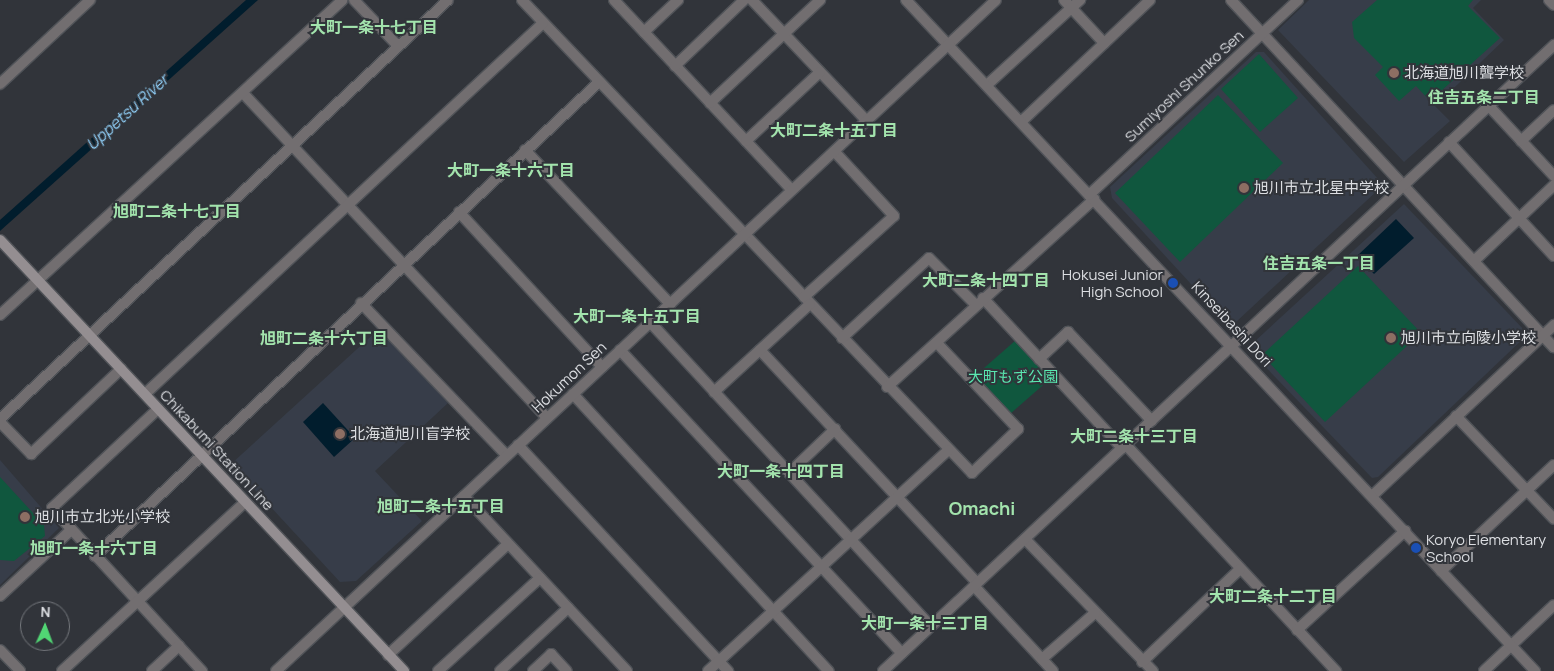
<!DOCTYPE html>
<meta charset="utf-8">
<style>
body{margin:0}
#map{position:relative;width:1554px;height:671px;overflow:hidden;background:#31343a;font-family:Manrope,"Noto Sans JP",sans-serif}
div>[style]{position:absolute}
.built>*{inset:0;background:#373d49}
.green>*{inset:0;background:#10573e}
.water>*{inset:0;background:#011d2d}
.roads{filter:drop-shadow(1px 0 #505358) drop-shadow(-1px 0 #505358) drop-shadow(0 1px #505358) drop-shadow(0 -1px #505358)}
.minor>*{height:10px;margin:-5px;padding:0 5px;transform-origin:5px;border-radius:5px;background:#726e70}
.tertiary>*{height:10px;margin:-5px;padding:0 5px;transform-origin:5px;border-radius:5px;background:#726e70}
.secondary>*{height:10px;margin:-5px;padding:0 5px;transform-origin:5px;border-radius:5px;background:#948e91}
.dots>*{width:14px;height:14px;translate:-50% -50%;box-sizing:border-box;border:2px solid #31343a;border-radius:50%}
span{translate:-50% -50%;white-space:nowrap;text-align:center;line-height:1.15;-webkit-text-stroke:4px #31343a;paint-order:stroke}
.poi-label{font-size:15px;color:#dcdee2}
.left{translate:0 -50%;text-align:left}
.right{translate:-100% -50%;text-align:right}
.street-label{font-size:15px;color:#dcdee2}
.park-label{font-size:15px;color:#5ae7b0}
.neighbourhood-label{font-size:16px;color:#a3e4ad;font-weight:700}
.water-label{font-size:16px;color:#91d1fa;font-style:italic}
.quarter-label{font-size:18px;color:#a3e4ad;font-weight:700}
.north{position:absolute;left:20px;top:601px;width:50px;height:50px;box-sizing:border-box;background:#31343a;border:1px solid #75787d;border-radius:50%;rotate:2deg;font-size:14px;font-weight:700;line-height:20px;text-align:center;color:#dcdee2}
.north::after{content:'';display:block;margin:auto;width:18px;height:22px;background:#51d674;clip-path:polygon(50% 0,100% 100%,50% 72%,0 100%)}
</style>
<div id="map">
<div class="built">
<i style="clip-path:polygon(1309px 0,1481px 0,1473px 8px,1504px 40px,1435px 106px,1450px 121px,1404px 162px,1278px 30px)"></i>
<i style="clip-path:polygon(1256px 52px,1264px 52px,1379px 180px,1378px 190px,1236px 322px,1224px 320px,1112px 198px,1110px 187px)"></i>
<i style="clip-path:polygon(1404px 204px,1528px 334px,1378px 477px,1372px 478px,1255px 356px,1254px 342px)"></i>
<i style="clip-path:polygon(379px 329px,448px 403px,375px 471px,422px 521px,356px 581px,340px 582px,231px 464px)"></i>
<i style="clip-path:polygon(0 460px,59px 528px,0 585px)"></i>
</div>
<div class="green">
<i style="clip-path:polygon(1377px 0,1473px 0,1468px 6px,1500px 38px,1430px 101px,1416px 86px,1399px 101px,1375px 75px,1383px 67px,1354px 38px,1352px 22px)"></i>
<i style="clip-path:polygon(1259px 54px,1298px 98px,1260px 132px,1221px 89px)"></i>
<i style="clip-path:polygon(1218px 95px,1283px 163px,1180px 262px,1115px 193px)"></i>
<i style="clip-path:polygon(1358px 266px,1421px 333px,1325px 422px,1262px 355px)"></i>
<i style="clip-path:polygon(1016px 340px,1050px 379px,1010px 414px,976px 375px)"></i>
<i style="clip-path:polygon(0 477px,44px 525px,45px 536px,14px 561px,0 560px)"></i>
</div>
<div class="water">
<i style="clip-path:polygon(246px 0,258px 0,0 231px,0 220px)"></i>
<i style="clip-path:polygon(1396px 219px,1414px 238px,1374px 274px,1357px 256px)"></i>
<i style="clip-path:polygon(323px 403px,355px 438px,334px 457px,303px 422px)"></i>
</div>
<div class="roads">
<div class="minor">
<i style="left:354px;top:0;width:64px;rotate:46.3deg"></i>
<i style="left:522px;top:0;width:653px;rotate:46.43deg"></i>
<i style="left:972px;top:473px;width:64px;rotate:-43.7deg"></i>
<i style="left:1018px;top:429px;width:118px;rotate:-133.3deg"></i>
<i style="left:614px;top:0;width:260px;rotate:46.9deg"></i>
<i style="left:752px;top:0;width:167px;rotate:46.5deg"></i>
<i style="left:1064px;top:0;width:59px;rotate:47.1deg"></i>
<i style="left:1231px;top:0;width:474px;rotate:47.1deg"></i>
<i style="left:1549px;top:0;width:7px;rotate:45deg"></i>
<i style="left:644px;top:32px;width:47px;rotate:-43.3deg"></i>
<i style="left:949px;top:44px;width:64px;rotate:-43.1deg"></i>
<i style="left:675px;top:66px;width:95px;rotate:-43.7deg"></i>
<i style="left:0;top:84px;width:123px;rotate:-43deg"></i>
<i style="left:988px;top:84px;width:125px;rotate:-42.4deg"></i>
<i style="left:243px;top:93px;width:445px;rotate:46.9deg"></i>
<i style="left:710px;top:103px;width:151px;rotate:-43.1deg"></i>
<i style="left:1488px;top:105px;width:97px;rotate:47.1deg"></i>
<i style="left:1022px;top:121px;width:176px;rotate:-43.4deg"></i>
<i style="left:746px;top:141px;width:101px;rotate:-43deg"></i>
<i style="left:1521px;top:141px;width:45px;rotate:-43.2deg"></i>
<i style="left:1449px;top:142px;width:155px;rotate:47.4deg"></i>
<i style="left:525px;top:150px;width:212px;rotate:46.7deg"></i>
<i style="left:459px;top:212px;width:211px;rotate:47.3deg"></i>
<i style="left:1474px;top:261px;width:110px;rotate:-43.5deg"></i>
<i style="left:804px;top:297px;width:121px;rotate:-42deg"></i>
<i style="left:894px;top:216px;width:88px;rotate:-132.7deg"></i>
<i style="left:983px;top:298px;width:205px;rotate:47.2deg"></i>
<i style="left:361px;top:303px;width:211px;rotate:46.3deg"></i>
<i style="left:0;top:315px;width:465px;rotate:-42.6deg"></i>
<i style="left:650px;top:322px;width:414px;rotate:47.3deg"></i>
<i style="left:842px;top:338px;width:118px;rotate:-42.6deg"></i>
<i style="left:929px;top:258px;width:66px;rotate:45deg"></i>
<i style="left:620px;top:350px;width:414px;rotate:47.1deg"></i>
<i style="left:760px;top:350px;width:318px;rotate:47deg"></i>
<i style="left:1039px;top:359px;width:40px;rotate:-43deg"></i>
<i style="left:1068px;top:332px;width:122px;rotate:46.7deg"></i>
<i style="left:887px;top:387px;width:280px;rotate:-42.2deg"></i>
<i style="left:714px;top:392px;width:130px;rotate:-42.5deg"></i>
<i style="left:145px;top:394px;width:544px;rotate:-42.99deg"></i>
<i style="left:573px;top:394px;width:377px;rotate:47.3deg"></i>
<i style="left:158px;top:409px;width:145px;rotate:137deg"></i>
<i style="left:52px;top:508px;width:222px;rotate:47.4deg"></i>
<i style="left:1456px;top:416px;width:142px;rotate:46.4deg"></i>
<i style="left:0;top:419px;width:613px;rotate:-43.08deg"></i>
<i style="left:0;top:422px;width:45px;rotate:45.9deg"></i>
<i style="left:31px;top:454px;width:124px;rotate:-43.4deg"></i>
<i style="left:518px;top:445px;width:309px;rotate:47.1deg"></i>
<i style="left:1126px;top:445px;width:309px;rotate:47.1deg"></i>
<i style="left:789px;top:473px;width:64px;rotate:-43.7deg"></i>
<i style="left:464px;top:496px;width:239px;rotate:47deg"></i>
<i style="left:1372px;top:496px;width:250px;rotate:-43.2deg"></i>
<i style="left:1025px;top:539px;width:184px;rotate:45.9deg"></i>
<i style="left:95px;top:556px;width:692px;rotate:-43.24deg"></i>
<i style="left:1441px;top:571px;width:155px;rotate:-43.2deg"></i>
<i style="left:974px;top:586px;width:116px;rotate:47.1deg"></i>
<i style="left:0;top:596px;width:97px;rotate:-42.9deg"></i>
<i style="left:1297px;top:630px;width:147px;rotate:-42.5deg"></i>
<i style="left:0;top:650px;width:29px;rotate:46deg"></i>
<i style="left:388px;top:655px;width:163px;rotate:-42.8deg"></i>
<i style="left:1042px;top:659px;width:70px;rotate:-41deg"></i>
<i style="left:1142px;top:662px;width:135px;rotate:-43.5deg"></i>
<i style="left:62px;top:671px;width:249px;rotate:-42.7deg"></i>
<i style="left:152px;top:671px;width:37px;rotate:-43deg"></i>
<i style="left:438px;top:671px;width:138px;rotate:-42.4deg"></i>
<i style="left:500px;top:671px;width:93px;rotate:-42.8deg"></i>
<i style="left:533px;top:671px;width:25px;rotate:-43deg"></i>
<i style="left:551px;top:654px;width:23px;rotate:47deg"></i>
<i style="left:708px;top:671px;width:326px;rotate:-42.6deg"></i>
<i style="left:883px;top:671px;width:918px;rotate:-43.01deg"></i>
<i style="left:1484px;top:671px;width:96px;rotate:-43.3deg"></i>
</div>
<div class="tertiary">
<i style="left:906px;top:0;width:920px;rotate:46.85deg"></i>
<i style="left:1089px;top:195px;width:286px;rotate:-43deg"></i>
<i style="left:276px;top:671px;width:920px;rotate:-42.97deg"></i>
</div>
<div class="secondary">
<i style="left:0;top:240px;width:591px;rotate:46.85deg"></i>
</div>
</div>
<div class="dots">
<i style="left:1394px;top:73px;background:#8d6e63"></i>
<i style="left:1244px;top:188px;background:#8d6e63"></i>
<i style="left:1173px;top:283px;background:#1a4fb4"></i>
<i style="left:1391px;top:338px;background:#8d6e63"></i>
<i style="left:340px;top:434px;background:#8d6e63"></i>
<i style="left:25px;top:517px;background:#8d6e63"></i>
<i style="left:1416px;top:548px;background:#1a4fb4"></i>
</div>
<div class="poi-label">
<span class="left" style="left:1404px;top:73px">北海道旭川聾学校</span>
<span class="left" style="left:1254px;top:188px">旭川市立北星中学校</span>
<span class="right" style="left:1163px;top:283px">Hokusei Junior<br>High School</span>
<span class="left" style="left:1401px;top:338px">旭川市立向陵小学校</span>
<span class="left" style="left:350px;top:434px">北海道旭川盲学校</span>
<span class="left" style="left:35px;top:517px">旭川市立北光小学校</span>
<span class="left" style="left:1426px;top:548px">Koryo Elementary<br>School</span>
</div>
<div class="street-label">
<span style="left:1184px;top:86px;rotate:-43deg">Sumiyoshi Shunko Sen</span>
<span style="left:1232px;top:324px;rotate:47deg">Kinseibashi Dori</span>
<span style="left:569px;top:377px;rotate:-43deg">Hokumon Sen</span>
<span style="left:217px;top:450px;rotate:47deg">Chikabumi Station Line</span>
</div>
<div class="park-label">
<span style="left:1013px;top:377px">大町もず公園</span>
</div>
<div class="neighbourhood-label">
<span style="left:374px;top:27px">大町一条十七丁目</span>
<span style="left:1484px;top:97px">住吉五条二丁目</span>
<span style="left:834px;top:130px">大町二条十五丁目</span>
<span style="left:511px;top:170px">大町一条十六丁目</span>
<span style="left:177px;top:211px">旭町二条十七丁目</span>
<span style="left:1319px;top:263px">住吉五条一丁目</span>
<span style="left:986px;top:280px">大町二条十四丁目</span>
<span style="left:637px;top:316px">大町一条十五丁目</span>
<span style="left:324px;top:338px">旭町二条十六丁目</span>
<span style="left:1134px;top:436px">大町二条十三丁目</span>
<span style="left:781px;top:471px">大町一条十四丁目</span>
<span style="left:441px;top:506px">旭町二条十五丁目</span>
<span style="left:94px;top:548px">旭町一条十六丁目</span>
<span style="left:1273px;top:596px">大町二条十二丁目</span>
<span style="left:925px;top:623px">大町一条十三丁目</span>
</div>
<div class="water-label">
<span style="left:127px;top:112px;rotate:-42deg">Uppetsu River</span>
</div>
<div class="quarter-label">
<span style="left:982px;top:508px">Omachi</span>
</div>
<div class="north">N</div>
</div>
